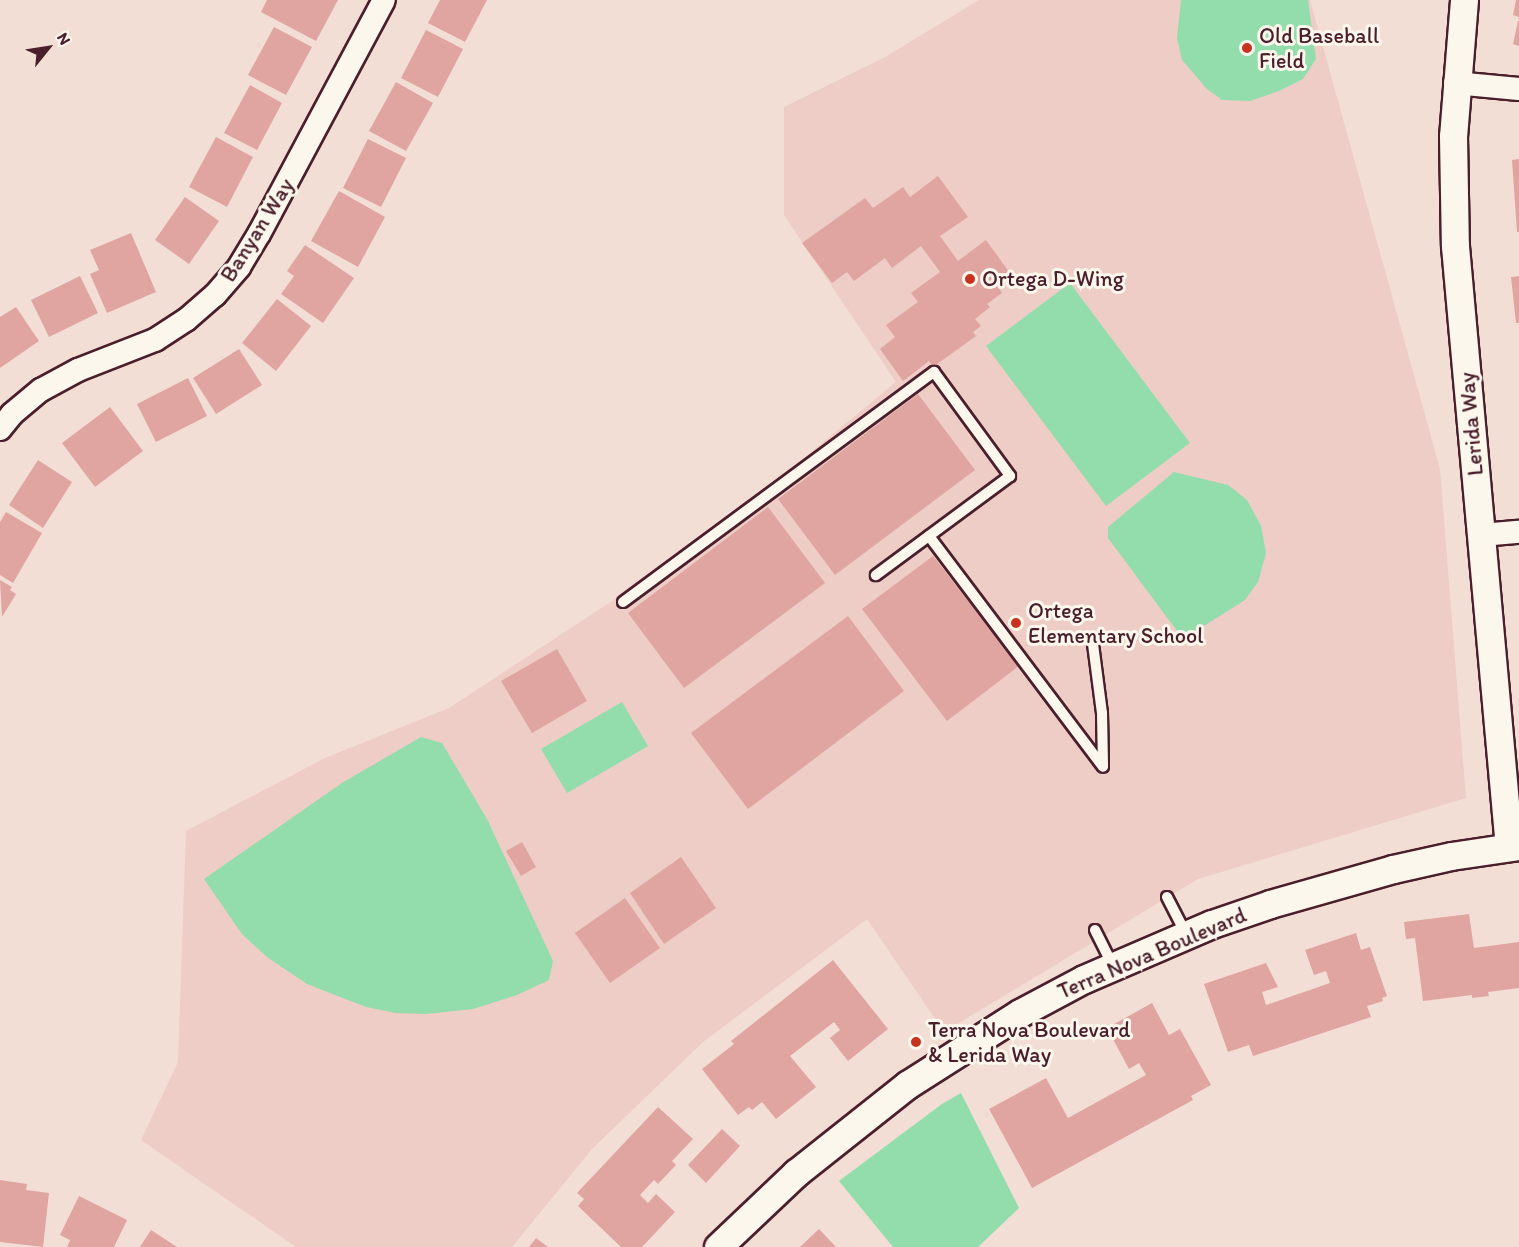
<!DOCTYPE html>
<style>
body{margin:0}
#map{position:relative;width:1519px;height:1247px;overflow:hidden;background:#f3ded5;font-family:Itim,sans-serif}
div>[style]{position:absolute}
.built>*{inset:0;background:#edcdc5}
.green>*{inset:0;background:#93dcac}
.building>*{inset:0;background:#e0a5a0}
.roads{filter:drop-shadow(2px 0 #4a1f2b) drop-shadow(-2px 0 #4a1f2b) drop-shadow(0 2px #4a1f2b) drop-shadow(0 -2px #4a1f2b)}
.service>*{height:10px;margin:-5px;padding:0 5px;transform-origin:5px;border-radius:5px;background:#fbf7ec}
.minor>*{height:22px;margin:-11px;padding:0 11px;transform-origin:11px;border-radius:11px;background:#fbf7ec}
.tertiary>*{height:27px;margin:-13.5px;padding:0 13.5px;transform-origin:13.5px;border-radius:13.5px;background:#fbf7ec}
.dots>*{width:16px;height:16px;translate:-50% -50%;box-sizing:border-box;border:3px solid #fbf7ec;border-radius:50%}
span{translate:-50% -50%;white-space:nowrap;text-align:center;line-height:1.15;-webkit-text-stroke:6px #fbf7ec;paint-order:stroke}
.poi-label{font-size:22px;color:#4a1f2b}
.left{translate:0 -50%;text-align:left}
.street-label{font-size:22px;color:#4a1f2b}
.north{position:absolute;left:18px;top:18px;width:60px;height:60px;-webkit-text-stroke:4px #fbf7ec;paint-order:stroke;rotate:60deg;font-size:16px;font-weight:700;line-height:24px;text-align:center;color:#4a1f2b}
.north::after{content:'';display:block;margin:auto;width:21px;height:27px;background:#4a1f2b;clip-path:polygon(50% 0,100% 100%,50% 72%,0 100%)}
</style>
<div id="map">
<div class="built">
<i style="clip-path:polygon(979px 0,1310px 0,1440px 469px,1466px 798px,1198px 879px,944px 1032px,867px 919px,703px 1042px,592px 1149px,512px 1247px,296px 1247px,141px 1140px,178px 1062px,186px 831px,325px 758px,449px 708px,629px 590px,725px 523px,896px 382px,784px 215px,784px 107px,885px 57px)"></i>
</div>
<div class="green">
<i style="clip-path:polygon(1181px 0,1308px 0,1316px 59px,1303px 79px,1279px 91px,1250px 101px,1222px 100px,1207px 89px,1182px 60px,1177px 38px)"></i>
<i style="clip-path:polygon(1070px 283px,1190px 443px,1106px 506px,986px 346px)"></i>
<i style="clip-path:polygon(1174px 472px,1228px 485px,1247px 500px,1261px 526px,1266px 553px,1258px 582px,1245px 600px,1183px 639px,1108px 538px,1108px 527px)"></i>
<i style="clip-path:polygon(622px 702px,648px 746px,567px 793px,541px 749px)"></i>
<i style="clip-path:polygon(421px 737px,442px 743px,487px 819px,553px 961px,549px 980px,517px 995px,473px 1009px,426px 1014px,396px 1013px,366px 1007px,307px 984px,267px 957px,242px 934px,204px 879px,342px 783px)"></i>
<i style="clip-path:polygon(961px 1093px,1019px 1208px,978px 1247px,893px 1247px,839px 1181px,942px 1104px)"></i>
</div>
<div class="building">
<i style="clip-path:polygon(267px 0,338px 0,316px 41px,261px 12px)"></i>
<i style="clip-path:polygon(440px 0,487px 0,465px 42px,428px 23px)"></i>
<i style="clip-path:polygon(1516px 0,1519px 0,1519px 17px,1513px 15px)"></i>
<i style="clip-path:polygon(1518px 21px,1519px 21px,1519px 46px,1513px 44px)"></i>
<i style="clip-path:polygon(274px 27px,312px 47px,286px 95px,248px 75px)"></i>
<i style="clip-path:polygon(426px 30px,463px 49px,438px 97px,401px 78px)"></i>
<i style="clip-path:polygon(396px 82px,433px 103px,406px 151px,369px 131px)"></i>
<i style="clip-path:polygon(250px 85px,282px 103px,257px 150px,224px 133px)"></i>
<i style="clip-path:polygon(216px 137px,253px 157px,227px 207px,189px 187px)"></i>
<i style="clip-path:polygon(368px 139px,406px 158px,381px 207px,343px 188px)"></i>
<i style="clip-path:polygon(1519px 159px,1519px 232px,1517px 232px,1512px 160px)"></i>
<i style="clip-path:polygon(938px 176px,968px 217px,940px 236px,958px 261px,986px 240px,1012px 276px,998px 287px,1002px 293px,987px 304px,990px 307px,975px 319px,981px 326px,973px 332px,976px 336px,933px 367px,929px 361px,903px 381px,880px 349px,895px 337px,886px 325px,918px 302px,911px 293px,940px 272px,921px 246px,892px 268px,885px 258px,854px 281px,847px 272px,832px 283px,802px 243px,865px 198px,873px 208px,903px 187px,910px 197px)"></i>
<i style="clip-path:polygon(339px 191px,385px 217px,358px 267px,311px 241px)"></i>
<i style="clip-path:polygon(185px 197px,219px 221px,189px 264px,155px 240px)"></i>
<i style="clip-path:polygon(131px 233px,156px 292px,107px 313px,90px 274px,99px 270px,90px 250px)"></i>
<i style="clip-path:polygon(305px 245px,354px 278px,323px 323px,281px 294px,294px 276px,287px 271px)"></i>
<i style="clip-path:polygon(80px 276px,98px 313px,49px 337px,31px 300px)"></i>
<i style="clip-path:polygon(1519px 276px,1519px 323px,1516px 323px,1511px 277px)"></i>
<i style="clip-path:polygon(277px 299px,311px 326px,276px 371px,242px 343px)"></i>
<i style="clip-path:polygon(16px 307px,39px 341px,0 368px,0 317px)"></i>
<i style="clip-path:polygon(239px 349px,262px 385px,216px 414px,193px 378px)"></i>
<i style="clip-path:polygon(188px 378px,207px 416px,156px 442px,137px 404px)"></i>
<i style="clip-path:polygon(918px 394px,975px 470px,835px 575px,778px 499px)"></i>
<i style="clip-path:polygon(110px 407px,143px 451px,95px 487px,62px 443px)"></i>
<i style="clip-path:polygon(38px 460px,72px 482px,43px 528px,9px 505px)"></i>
<i style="clip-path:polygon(768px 507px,825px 583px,684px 688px,628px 613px)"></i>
<i style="clip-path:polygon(6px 512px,42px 533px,13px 583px,0 575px,0 522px)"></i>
<i style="clip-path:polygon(933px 556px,1019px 666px,947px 721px,862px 609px)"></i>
<i style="clip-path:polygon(0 580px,12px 587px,10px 590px,16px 594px,2px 617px)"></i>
<i style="clip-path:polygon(848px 616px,904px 691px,748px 809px,691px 733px)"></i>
<i style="clip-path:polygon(557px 649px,587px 701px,532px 733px,501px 681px)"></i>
<i style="clip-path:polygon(522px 842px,536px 867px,521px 876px,506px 851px)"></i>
<i style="clip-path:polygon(681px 857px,716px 908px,664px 944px,630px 893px)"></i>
<i style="clip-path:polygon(625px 898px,660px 948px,610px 983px,575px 933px)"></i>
<i style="clip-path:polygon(1469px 914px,1474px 948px,1519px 942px,1519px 988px,1488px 992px,1489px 996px,1472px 998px,1472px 995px,1423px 1001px,1415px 938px,1406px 939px,1404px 922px)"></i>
<i style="clip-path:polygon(1356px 933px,1361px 950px,1370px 947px,1387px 996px,1382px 998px,1383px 1001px,1367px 1006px,1371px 1017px,1253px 1056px,1249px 1045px,1228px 1052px,1204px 984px,1266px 963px,1278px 987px,1262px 992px,1266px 1005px,1330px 983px,1326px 971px,1314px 975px,1305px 950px)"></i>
<i style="clip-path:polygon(833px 960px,888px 1029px,848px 1061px,830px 1038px,840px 1030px,834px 1022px,790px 1056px,816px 1087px,776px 1119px,762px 1102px,752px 1110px,749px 1107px,738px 1115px,702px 1069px,734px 1044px,731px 1041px)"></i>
<i style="clip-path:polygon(1152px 1003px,1169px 1035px,1180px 1029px,1211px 1085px,1191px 1096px,1193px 1100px,1032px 1188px,989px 1109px,1046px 1078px,1068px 1118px,1146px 1075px,1139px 1063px,1129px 1069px,1107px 1028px)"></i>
<i style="clip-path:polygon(658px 1107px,693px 1139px,672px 1161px,676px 1165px,658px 1184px,654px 1180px,640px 1195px,648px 1203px,656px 1194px,675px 1212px,642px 1247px,621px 1247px,578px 1206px,584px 1199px,577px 1193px)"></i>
<i style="clip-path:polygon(722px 1129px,740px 1146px,706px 1183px,688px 1165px)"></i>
<i style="clip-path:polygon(0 1180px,27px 1184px,26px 1190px,49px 1193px,43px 1247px,0 1242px)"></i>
<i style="clip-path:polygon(79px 1196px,127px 1220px,114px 1247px,67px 1247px,70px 1240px,60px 1235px)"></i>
<i style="clip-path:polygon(819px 1229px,836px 1247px,800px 1247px)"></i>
<i style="clip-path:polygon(151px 1230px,177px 1247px,140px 1247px)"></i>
<i style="clip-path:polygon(536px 1238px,548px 1247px,529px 1247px)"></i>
</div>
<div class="roads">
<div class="service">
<i style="left:929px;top:536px;width:289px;rotate:53deg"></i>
<i style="left:623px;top:602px;width:387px;rotate:-36.5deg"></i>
<i style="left:934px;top:372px;width:129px;rotate:53.8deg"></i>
<i style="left:1010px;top:476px;width:167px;rotate:143.5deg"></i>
<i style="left:1093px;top:644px;width:70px;rotate:82.6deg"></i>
<i style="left:1102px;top:713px;width:53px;rotate:88.9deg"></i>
<i style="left:1167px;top:897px;width:42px;rotate:62.8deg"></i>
<i style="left:1095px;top:930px;width:40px;rotate:63.4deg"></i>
</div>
<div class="minor">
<i style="left:1455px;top:83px;width:64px;rotate:5.4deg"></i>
<i style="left:0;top:429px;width:19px;rotate:-51deg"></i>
<i style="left:12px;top:414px;width:38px;rotate:-40deg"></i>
<i style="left:41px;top:390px;width:42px;rotate:-28.4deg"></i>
<i style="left:78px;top:370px;width:83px;rotate:-21.3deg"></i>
<i style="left:155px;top:340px;width:37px;rotate:-33deg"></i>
<i style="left:186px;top:320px;width:38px;rotate:-41deg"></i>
<i style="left:215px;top:295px;width:37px;rotate:-49deg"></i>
<i style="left:239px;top:267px;width:39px;rotate:-59deg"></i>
<i style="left:259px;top:234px;width:265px;rotate:-61.9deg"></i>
<i style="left:1481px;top:535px;width:38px;rotate:-5deg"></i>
</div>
<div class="tertiary">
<i style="left:1464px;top:0;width:136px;rotate:94.6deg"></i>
<i style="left:1453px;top:136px;width:110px;rotate:89deg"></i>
<i style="left:1455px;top:246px;width:603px;rotate:84.87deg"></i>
<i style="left:718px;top:1247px;width:108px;rotate:-43.5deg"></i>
<i style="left:796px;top:1173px;width:142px;rotate:-38.4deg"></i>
<i style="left:907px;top:1085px;width:134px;rotate:-32.5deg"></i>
<i style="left:1020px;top:1013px;width:72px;rotate:-28deg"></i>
<i style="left:1084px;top:979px;width:139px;rotate:-23.3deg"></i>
<i style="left:1212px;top:924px;width:61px;rotate:-19deg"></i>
<i style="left:1270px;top:904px;width:128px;rotate:-15.9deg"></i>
<i style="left:1393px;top:869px;width:59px;rotate:-12.6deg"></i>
<i style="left:1451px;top:856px;width:69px;rotate:-8.4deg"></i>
</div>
</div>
<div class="dots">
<i style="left:1247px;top:48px;background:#c8321e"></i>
<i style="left:970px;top:279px;background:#c8321e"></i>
<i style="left:1016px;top:623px;background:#c8321e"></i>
<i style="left:916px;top:1042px;background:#c8321e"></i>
</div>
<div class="poi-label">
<span class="left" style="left:1259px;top:48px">Old Baseball<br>Field</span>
<span class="left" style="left:982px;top:279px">Ortega D-Wing</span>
<span class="left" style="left:1028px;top:623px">Ortega<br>Elementary School</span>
<span class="left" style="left:928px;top:1042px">Terra Nova Boulevard<br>&amp; Lerida Way</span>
</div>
<div class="street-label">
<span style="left:257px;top:230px;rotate:-58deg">Banyan Way</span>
<span style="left:1471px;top:424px;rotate:-95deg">Lerida Way</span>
<span style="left:1152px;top:953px;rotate:-23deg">Terra Nova Boulevard</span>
</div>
<div class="north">N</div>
</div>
